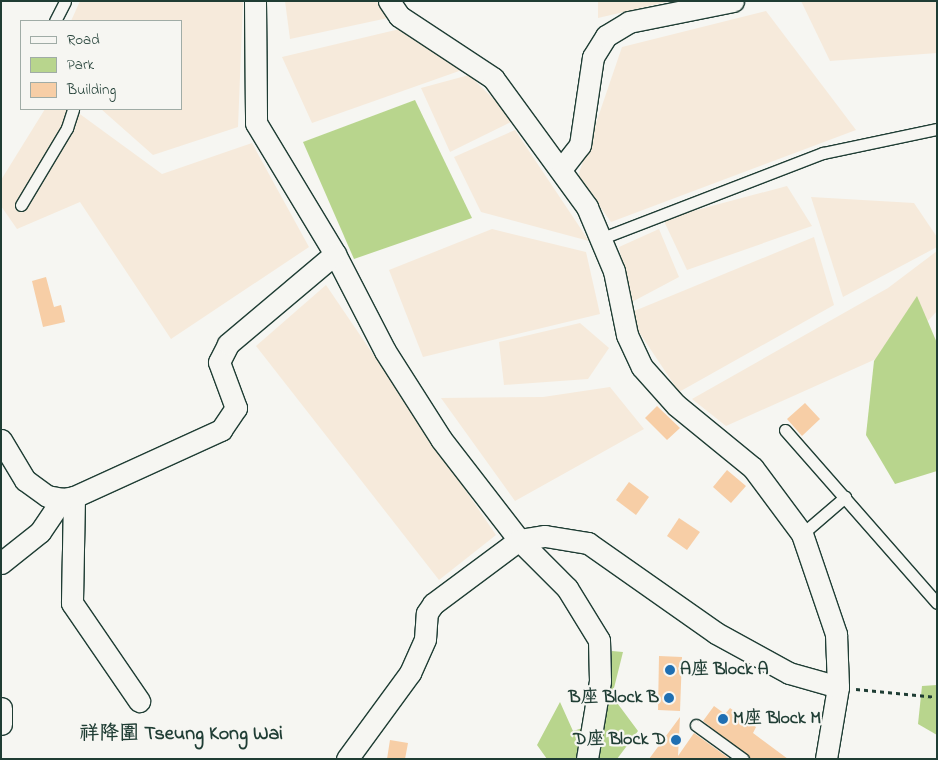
<!DOCTYPE html>
<meta charset="utf-8">
<style>
body{margin:0}
#map{position:relative;width:938px;height:760px;overflow:hidden;background:#f6f6f2;font-family:"Indie Flower","LXGW WenKai TC",sans-serif}
div>[style]{position:absolute}
.built>*{inset:0;background:#f6eadb}
.green>*{inset:0;background:#b8d58d}
.building>*{inset:0;background:#f7cea6}
.path>*{height:3px;margin-top:-1.5px;transform-origin:0;background:repeating-linear-gradient(90deg,#1f3d34 0 4px,transparent 0 8px)}
.roads{filter:drop-shadow(1px 0 #1f3d34) drop-shadow(-1px 0 #1f3d34) drop-shadow(0 1px #1f3d34) drop-shadow(0 -1px #1f3d34)}
.service>*{height:11px;margin:-5.5px;padding:0 5.5px;transform-origin:5.5px;border-radius:5.5px;background:#f6f6f2}
.minor>*{height:21px;margin:-10.5px;padding:0 10.5px;transform-origin:10.5px;border-radius:10.5px;background:#f6f6f2}
.dots>*{width:14px;height:14px;translate:-50% -50%;box-sizing:border-box;border:2px solid #f6f6f2;border-radius:50%}
span{translate:-50% -50%;white-space:nowrap;text-align:center;line-height:1.15;-webkit-text-stroke:4.5px #f6f6f2;paint-order:stroke}
.poi-label{font-size:18px;color:#1f3d34;font-weight:700}
.left{translate:0 -50%;text-align:left}
.right{translate:-100% -50%;text-align:right}
.quarter-label{font-size:20px;color:#1f3d34;font-weight:700}
.frame{position:absolute;inset:0;border:2px solid #1f3d34;pointer-events:none}
.legend{position:absolute;left:20px;top:20px;width:162px;height:90px;box-sizing:border-box;background:#f6f6f2;border:1px solid #a0aca6;margin:0;padding:6px 9px;list-style:none;font-size:15px;color:#1f3d34}
.legend li{display:flex;align-items:center;gap:10px;height:25px}
.legend b{width:25px;border:1px solid #a0aca6}
</style>
<div id="map">
<div class="built">
<i style="clip-path:polygon(80px 1px,243px 1px,238px 127px,153px 155px,101px 109px,181px 109px,181px 21px,71px 21px)"></i>
<i style="clip-path:polygon(285px 1px,378px 1px,388px 18px,290px 39px)"></i>
<i style="clip-path:polygon(598px 1px,671px 1px,598px 18px)"></i>
<i style="clip-path:polygon(801px 1px,937px 1px,937px 53px,830px 61px)"></i>
<i style="clip-path:polygon(766px 11px,856px 130px,611px 222px,578px 176px,622px 47px)"></i>
<i style="clip-path:polygon(404px 28px,462px 70px,312px 123px,282px 57px)"></i>
<i style="clip-path:polygon(469px 75px,515px 120px,450px 152px,421px 88px)"></i>
<i style="clip-path:polygon(45px 109px,73px 109px,162px 174px,252px 143px,309px 247px,171px 339px,80px 202px,17px 229px,1px 206px,1px 180px)"></i>
<i style="clip-path:polygon(515px 130px,589px 241px,481px 212px,454px 157px)"></i>
<i style="clip-path:polygon(787px 186px,812px 226px,687px 270px,663px 219px)"></i>
<i style="clip-path:polygon(811px 197px,914px 203px,937px 237px,937px 247px,843px 297px)"></i>
<i style="clip-path:polygon(492px 229px,586px 252px,600px 314px,423px 357px,389px 270px)"></i>
<i style="clip-path:polygon(659px 229px,679px 277px,630px 303px,619px 247px)"></i>
<i style="clip-path:polygon(814px 237px,834px 305px,679px 392px,627px 314px)"></i>
<i style="clip-path:polygon(937px 251px,937px 311px,905px 346px,726px 426px,692px 399px,888px 288px)"></i>
<i style="clip-path:polygon(326px 285px,496px 535px,439px 580px,256px 346px)"></i>
<i style="clip-path:polygon(580px 323px,609px 348px,588px 379px,504px 385px,499px 342px)"></i>
<i style="clip-path:polygon(610px 387px,644px 429px,515px 501px,441px 398px,543px 397px)"></i>
</div>
<div class="green">
<i style="clip-path:polygon(415px 100px,472px 218px,354px 259px,303px 142px)"></i>
<i style="clip-path:polygon(917px 296px,937px 343px,937px 471px,895px 484px,866px 435px,874px 361px)"></i>
<i style="clip-path:polygon(612px 651px,623px 652px,612px 696px,638px 731px,617px 759px,547px 759px,537px 745px,560px 702px,573px 731px,602px 722px)"></i>
<i style="clip-path:polygon(937px 685px,937px 735px,918px 724px,922px 686px)"></i>
</div>
<div class="building">
<i style="clip-path:polygon(46px 277px,54px 307px,61px 305px,65px 322px,43px 327px,32px 281px)"></i>
<i style="clip-path:polygon(805px 403px,820px 419px,802px 436px,787px 419px)"></i>
<i style="clip-path:polygon(657px 406px,680px 428px,667px 440px,645px 418px)"></i>
<i style="clip-path:polygon(727px 470px,746px 486px,731px 503px,713px 487px)"></i>
<i style="clip-path:polygon(629px 482px,649px 497px,636px 515px,616px 500px)"></i>
<i style="clip-path:polygon(679px 518px,700px 532px,687px 550px,667px 536px)"></i>
<i style="clip-path:polygon(659px 656px,682px 657px,680px 711px,658px 710px)"></i>
<i style="clip-path:polygon(714px 706px,725px 714px,730px 708px,756px 727px,753px 733px,788px 759px,750px 759px,703px 721px)"></i>
<i style="clip-path:polygon(680px 717px,678px 756px,694px 733px,730px 759px,649px 759px)"></i>
<i style="clip-path:polygon(390px 740px,408px 743px,405px 759px,387px 759px)"></i>
</div>
<div class="path">
<i style="left:856px;top:689px;width:81px;rotate:5.6deg"></i>
</div>
<div class="roads">
<div class="service">
<i style="left:55px;top:21px;width:22px;rotate:-63deg"></i>
<i style="left:21px;top:205px;width:90px;rotate:-59.1deg"></i>
<i style="left:67px;top:128px;width:20px;rotate:-72deg"></i>
<i style="left:600px;top:239px;width:239px;rotate:-21.1deg"></i>
<i style="left:823px;top:153px;width:116px;rotate:-11.9deg"></i>
<i style="left:785px;top:430px;width:230px;rotate:48.7deg"></i>
<i style="left:802px;top:534px;width:57px;rotate:-40.7deg"></i>
<i style="left:696px;top:725px;width:58px;rotate:35.9deg"></i>
</div>
<div class="minor">
<i style="left:255px;top:1px;width:122px;rotate:89.5deg"></i>
<i style="left:256px;top:123px;width:153px;rotate:58.9deg"></i>
<i style="left:335px;top:254px;width:109px;rotate:62.7deg"></i>
<i style="left:385px;top:351px;width:104px;rotate:57.5deg"></i>
<i style="left:441px;top:439px;width:128px;rotate:52.3deg"></i>
<i style="left:519px;top:540px;width:68px;rotate:45deg"></i>
<i style="left:567px;top:588px;width:61px;rotate:58.4deg"></i>
<i style="left:599px;top:640px;width:41px;rotate:88.6deg"></i>
<i style="left:600px;top:681px;width:79px;rotate:99.5deg"></i>
<i style="left:389px;top:1px;width:18px;rotate:56deg"></i>
<i style="left:399px;top:16px;width:113px;rotate:33.4deg"></i>
<i style="left:493px;top:78px;width:160px;rotate:53.9deg"></i>
<i style="left:587px;top:207px;width:69px;rotate:67.1deg"></i>
<i style="left:614px;top:271px;width:65px;rotate:78.5deg"></i>
<i style="left:627px;top:335px;width:35px;rotate:65deg"></i>
<i style="left:642px;top:367px;width:51px;rotate:48.2deg"></i>
<i style="left:676px;top:405px;width:99px;rotate:39.3deg"></i>
<i style="left:753px;top:468px;width:82px;rotate:53.4deg"></i>
<i style="left:802px;top:534px;width:106px;rotate:71.2deg"></i>
<i style="left:836px;top:634px;width:53px;rotate:87.8deg"></i>
<i style="left:838px;top:687px;width:73px;rotate:99.5deg"></i>
<i style="left:562px;top:168px;width:29px;rotate:-52deg"></i>
<i style="left:580px;top:145px;width:89px;rotate:-81.6deg"></i>
<i style="left:593px;top:57px;width:25px;rotate:-58deg"></i>
<i style="left:606px;top:36px;width:27px;rotate:-31deg"></i>
<i style="left:629px;top:22px;width:106px;rotate:-11.4deg"></i>
<i style="left:1px;top:440px;width:47px;rotate:59deg"></i>
<i style="left:25px;top:480px;width:27px;rotate:36deg"></i>
<i style="left:47px;top:496px;width:15px;rotate:11deg"></i>
<i style="left:62px;top:499px;width:12px;rotate:-9deg"></i>
<i style="left:74px;top:497px;width:162px;rotate:-24.5deg"></i>
<i style="left:221px;top:430px;width:27px;rotate:-56deg"></i>
<i style="left:236px;top:408px;width:49px;rotate:-110.3deg"></i>
<i style="left:219px;top:362px;width:20px;rotate:-63deg"></i>
<i style="left:228px;top:344px;width:140px;rotate:-40.1deg"></i>
<i style="left:74px;top:497px;width:106px;rotate:91.1deg"></i>
<i style="left:72px;top:603px;width:119px;rotate:55.6deg"></i>
<i style="left:1px;top:563px;width:50px;rotate:-38.5deg"></i>
<i style="left:40px;top:532px;width:40px;rotate:-56deg"></i>
<i style="left:1px;top:708px;width:16px;rotate:90deg"></i>
<i style="left:347px;top:759px;width:107px;rotate:-53.8deg"></i>
<i style="left:410px;top:673px;width:37px;rotate:-66deg"></i>
<i style="left:425px;top:639px;width:26px;rotate:-86deg"></i>
<i style="left:427px;top:613px;width:11px;rotate:-56deg"></i>
<i style="left:433px;top:604px;width:107px;rotate:-36.7deg"></i>
<i style="left:519px;top:540px;width:26px;rotate:-9deg"></i>
<i style="left:545px;top:536px;width:44px;rotate:9.2deg"></i>
<i style="left:588px;top:543px;width:156px;rotate:35.1deg"></i>
<i style="left:716px;top:633px;width:83px;rotate:28.7deg"></i>
<i style="left:789px;top:673px;width:51px;rotate:15.9deg"></i>
</div>
</div>
<div class="dots">
<i style="left:670px;top:670px;background:#1f6fb2"></i>
<i style="left:669px;top:698px;background:#1f6fb2"></i>
<i style="left:723px;top:719px;background:#1f6fb2"></i>
<i style="left:676px;top:740px;background:#1f6fb2"></i>
</div>
<div class="poi-label">
<span class="left" style="left:680px;top:670px">A座 Block A</span>
<span class="right" style="left:659px;top:698px">B座 Block B</span>
<span class="left" style="left:733px;top:719px">M座 Block M</span>
<span class="right" style="left:666px;top:740px">D座 Block D</span>
</div>
<div class="quarter-label">
<span style="left:181px;top:734px">祥降圍 Tseung Kong Wai</span>
</div>
<div class="frame"></div>
<ul class="legend">
<li><b style="height:6px;background:#f6f6f2"></b>Road</li>
<li><b style="height:14px;background:#b8d58d"></b>Park</li>
<li><b style="height:14px;background:#f7cea6"></b>Building</li>
</ul>
</div>
